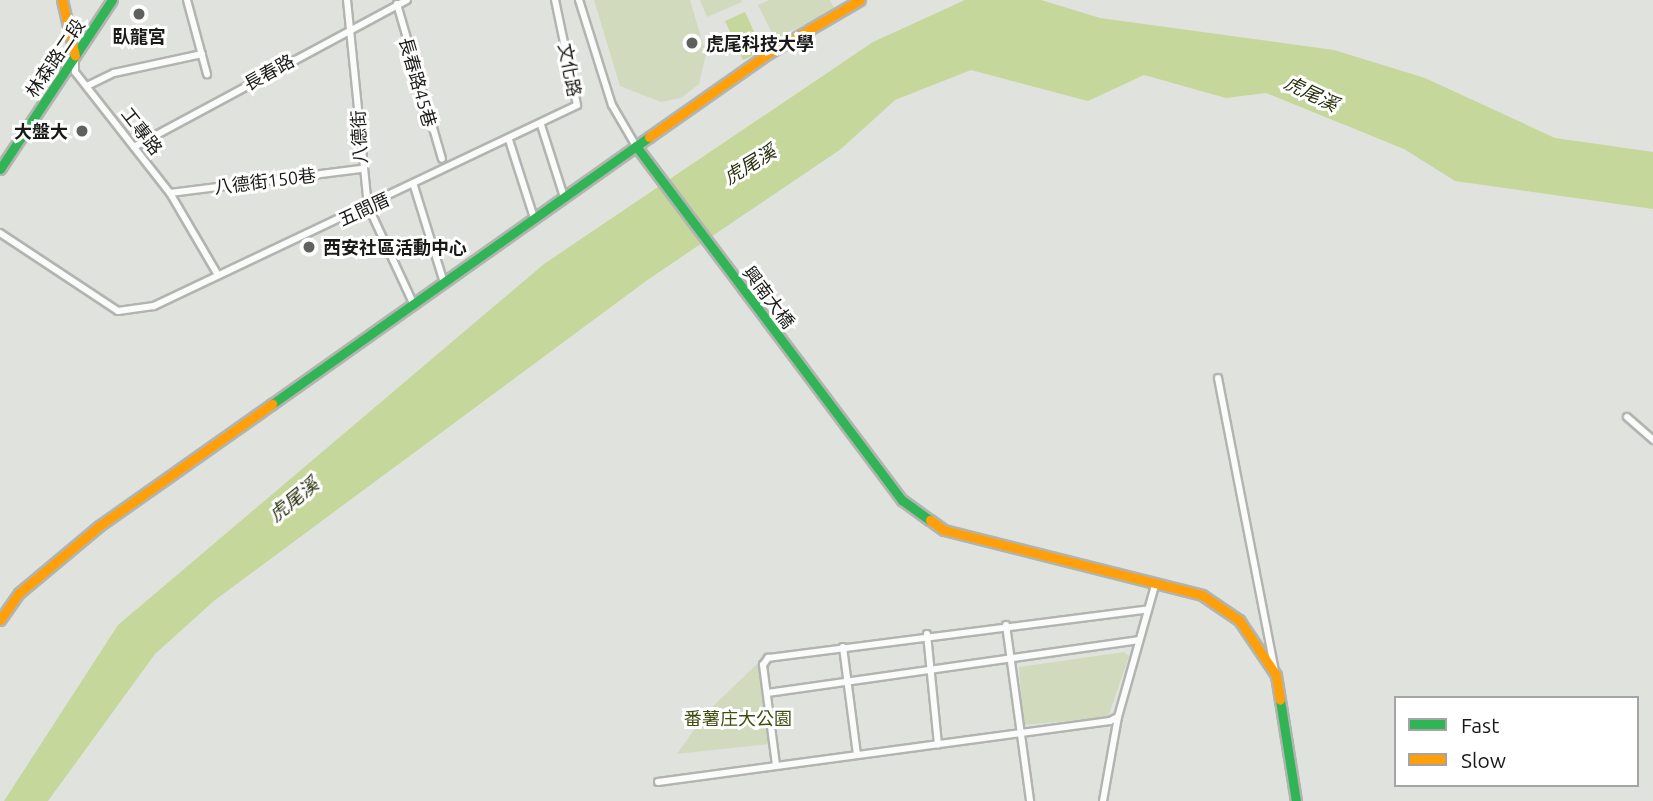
<!DOCTYPE html>
<meta charset="utf-8">
<style>
body{margin:0}
#map{position:relative;width:1653px;height:801px;overflow:hidden;background:#e0e2dd;font-family:Ubuntu,"Noto Sans TC",sans-serif}
div>[style]{position:absolute}
.green>*{inset:0;background:#d1dabd}
.water>*{inset:0;background:#c5d79a}
.roads{filter:drop-shadow(2px 0 #b2b4b0) drop-shadow(-2px 0 #b2b4b0) drop-shadow(0 2px #b2b4b0) drop-shadow(0 -2px #b2b4b0)}
.street>*{height:6px;margin:-3px;padding:0 3px;transform-origin:3px;border-radius:3px;background:#fafbfa}
.fast>*{height:9px;margin:-4.5px;padding:0 4.5px;transform-origin:4.5px;border-radius:4.5px;background:#30b455}
.slow>*{height:9px;margin:-4.5px;padding:0 4.5px;transform-origin:4.5px;border-radius:4.5px;background:#ff9f0a}
.dots>*{width:19px;height:19px;translate:-50% -50%;box-sizing:border-box;border:4px solid #fff;border-radius:50%}
span{translate:-50% -50%;white-space:nowrap;text-align:center;line-height:1.15;-webkit-text-stroke:6px #fff;paint-order:stroke}
.poi-label{font-size:18px;color:#1a1b18;font-weight:700}
.left{translate:0 -50%;text-align:left}
.right{translate:-100% -50%;text-align:right}
.street-label{font-size:18px;color:#1a1b18}
.park-label{font-size:18px;color:#3f4d0f}
.water-label{font-size:19px;color:#27300c;font-style:italic}
.legend{position:absolute;left:1394px;top:696px;width:245px;height:91px;box-sizing:border-box;background:#fff;border:2px solid #a3a4a3;margin:0;padding:9px 12px;list-style:none;font-size:21px;color:#1a1b18}
.legend li{display:flex;align-items:center;gap:14px;height:35px}
.legend b{width:35px;border:2px solid #a3a4a3}
</style>
<div id="map">
<div class="green">
<i style="clip-path:polygon(594px 0,690px 0,706px 54px,699px 84px,681px 98px,661px 102px,620px 86px)"></i>
<i style="clip-path:polygon(700px 0,741px 0,742px 2px,707px 17px)"></i>
<i style="clip-path:polygon(769px 0,830px 0,835px 9px,775px 39px,758px 5px)"></i>
<i style="clip-path:polygon(1124px 652px,1129px 656px,1108px 717px,1023px 725px,1019px 667px)"></i>
<i style="clip-path:polygon(760px 661px,769px 744px,677px 754px,706px 713px)"></i>
</div>
<div class="water">
<i style="clip-path:polygon(965px 0,1041px 0,1100px 18px,1334px 50px,1425px 78px,1555px 138px,1653px 152px,1653px 209px,1455px 181px,1404px 149px,1266px 93px,1226px 98px,1144px 75px,1088px 101px,971px 70px,895px 100px,841px 149px,646px 281px,215px 600px,155px 654px,48px 801px,4px 801px,118px 625px,544px 264px,873px 42px)"></i>
<i style="clip-path:polygon(745px 12px,763px 51px,743px 60px,725px 21px)"></i>
</div>
<div class="roads">
<div class="street">
<i style="left:187px;top:0;width:77px;rotate:74.9deg"></i>
<i style="left:347px;top:0;width:207px;rotate:84.2deg"></i>
<i style="left:368px;top:206px;width:109px;rotate:65.1deg"></i>
<i style="left:579px;top:0;width:110px;rotate:72.6deg"></i>
<i style="left:612px;top:105px;width:48px;rotate:59.7deg"></i>
<i style="left:397px;top:4px;width:161px;rotate:73.8deg"></i>
<i style="left:75px;top:57px;width:15px;rotate:90deg"></i>
<i style="left:75px;top:72px;width:154px;rotate:51.9deg"></i>
<i style="left:170px;top:193px;width:95px;rotate:59.7deg"></i>
<i style="left:87px;top:86px;width:30px;rotate:-26deg"></i>
<i style="left:114px;top:73px;width:90px;rotate:-12.2deg"></i>
<i style="left:541px;top:125px;width:76px;rotate:72.3deg"></i>
<i style="left:509px;top:140px;width:82px;rotate:72.2deg"></i>
<i style="left:134px;top:147px;width:310px;rotate:-28.3deg"></i>
<i style="left:414px;top:186px;width:102px;rotate:72.8deg"></i>
<i style="left:170px;top:193px;width:192px;rotate:-7.2deg"></i>
<i style="left:0;top:233px;width:141px;rotate:33.5deg"></i>
<i style="left:118px;top:311px;width:36px;rotate:-8deg"></i>
<i style="left:154px;top:306px;width:468px;rotate:-25.4deg"></i>
<i style="left:577px;top:105px;width:107px;rotate:-101.8deg"></i>
<i style="left:1218px;top:378px;width:298px;rotate:79deg"></i>
<i style="left:1627px;top:417px;width:35px;rotate:41deg"></i>
<i style="left:1006px;top:625px;width:178px;rotate:82.2deg"></i>
<i style="left:927px;top:634px;width:111px;rotate:84.3deg"></i>
<i style="left:843px;top:647px;width:109px;rotate:82.6deg"></i>
<i style="left:767px;top:693px;width:375px;rotate:-8.1deg"></i>
<i style="left:776px;top:765px;width:101px;rotate:-97.4deg"></i>
<i style="left:763px;top:665px;width:9px;rotate:-54deg"></i>
<i style="left:768px;top:658px;width:383px;rotate:-7.3deg"></i>
<i style="left:658px;top:782px;width:456px;rotate:-7.7deg"></i>
<i style="left:1110px;top:721px;width:9px;rotate:-27deg"></i>
<i style="left:1118px;top:717px;width:137px;rotate:-74.3deg"></i>
<i style="left:1103px;top:801px;width:85px;rotate:-79.9deg"></i>
</div>
<div class="fast">
<i style="left:636px;top:146px;width:443px;rotate:53.1deg"></i>
<i style="left:902px;top:500px;width:34px;rotate:36deg"></i>
<i style="left:0;top:169px;width:203px;rotate:-56.5deg"></i>
<i style="left:272px;top:404px;width:462px;rotate:-35.3deg"></i>
<i style="left:1280px;top:700px;width:102px;rotate:81deg"></i>
</div>
<div class="slow">
<i style="left:62px;top:0;width:57px;rotate:76.9deg"></i>
<i style="left:649px;top:137px;width:146px;rotate:-35deg"></i>
<i style="left:769px;top:53px;width:105px;rotate:-30.2deg"></i>
<i style="left:930px;top:520px;width:17px;rotate:36deg"></i>
<i style="left:944px;top:530px;width:266px;rotate:14.1deg"></i>
<i style="left:1202px;top:595px;width:45px;rotate:34deg"></i>
<i style="left:1239px;top:620px;width:66px;rotate:56.1deg"></i>
<i style="left:1276px;top:675px;width:25px;rotate:81deg"></i>
<i style="left:0;top:620px;width:33px;rotate:-55deg"></i>
<i style="left:19px;top:593px;width:104px;rotate:-39.9deg"></i>
<i style="left:99px;top:526px;width:212px;rotate:-35.2deg"></i>
</div>
</div>
<div class="dots">
<i style="left:139px;top:14px;background:#5f615d"></i>
<i style="left:692px;top:43px;background:#5f615d"></i>
<i style="left:82px;top:131px;background:#5f615d"></i>
<i style="left:309px;top:247px;background:#5f615d"></i>
</div>
<div class="poi-label">
<span style="left:139px;top:36px">臥龍宮</span>
<span class="left" style="left:706px;top:43px">虎尾科技大學</span>
<span class="right" style="left:68px;top:131px">大盤大</span>
<span class="left" style="left:323px;top:247px">西安社區活動中心</span>
</div>
<div class="street-label">
<span style="left:55px;top:58px;rotate:-56deg">林森路二段</span>
<span style="left:570px;top:70px;rotate:79deg">文化路</span>
<span style="left:269px;top:72px;rotate:-29deg">長春路</span>
<span style="left:418px;top:82px;rotate:74deg">長春路45巷</span>
<span style="left:142px;top:131px;rotate:52deg">工專路</span>
<span style="left:359px;top:137px;rotate:-93deg">八德街</span>
<span style="left:265px;top:181px;rotate:-7deg">八德街150巷</span>
<span style="left:364px;top:209px;rotate:-25deg">五間厝</span>
<span style="left:769px;top:297px;rotate:53deg">興南大橋</span>
</div>
<div class="park-label">
<span style="left:738px;top:718px">番薯庄大公園</span>
</div>
<div class="water-label">
<span style="left:1311px;top:94px;rotate:26deg">虎尾溪</span>
<span style="left:750px;top:165px;rotate:-31deg">虎尾溪</span>
<span style="left:294px;top:500px;rotate:-39deg">虎尾溪</span>
</div>
<ul class="legend">
<li><b style="height:9px;background:#30b455"></b>Fast</li>
<li><b style="height:9px;background:#ff9f0a"></b>Slow</li>
</ul>
</div>
